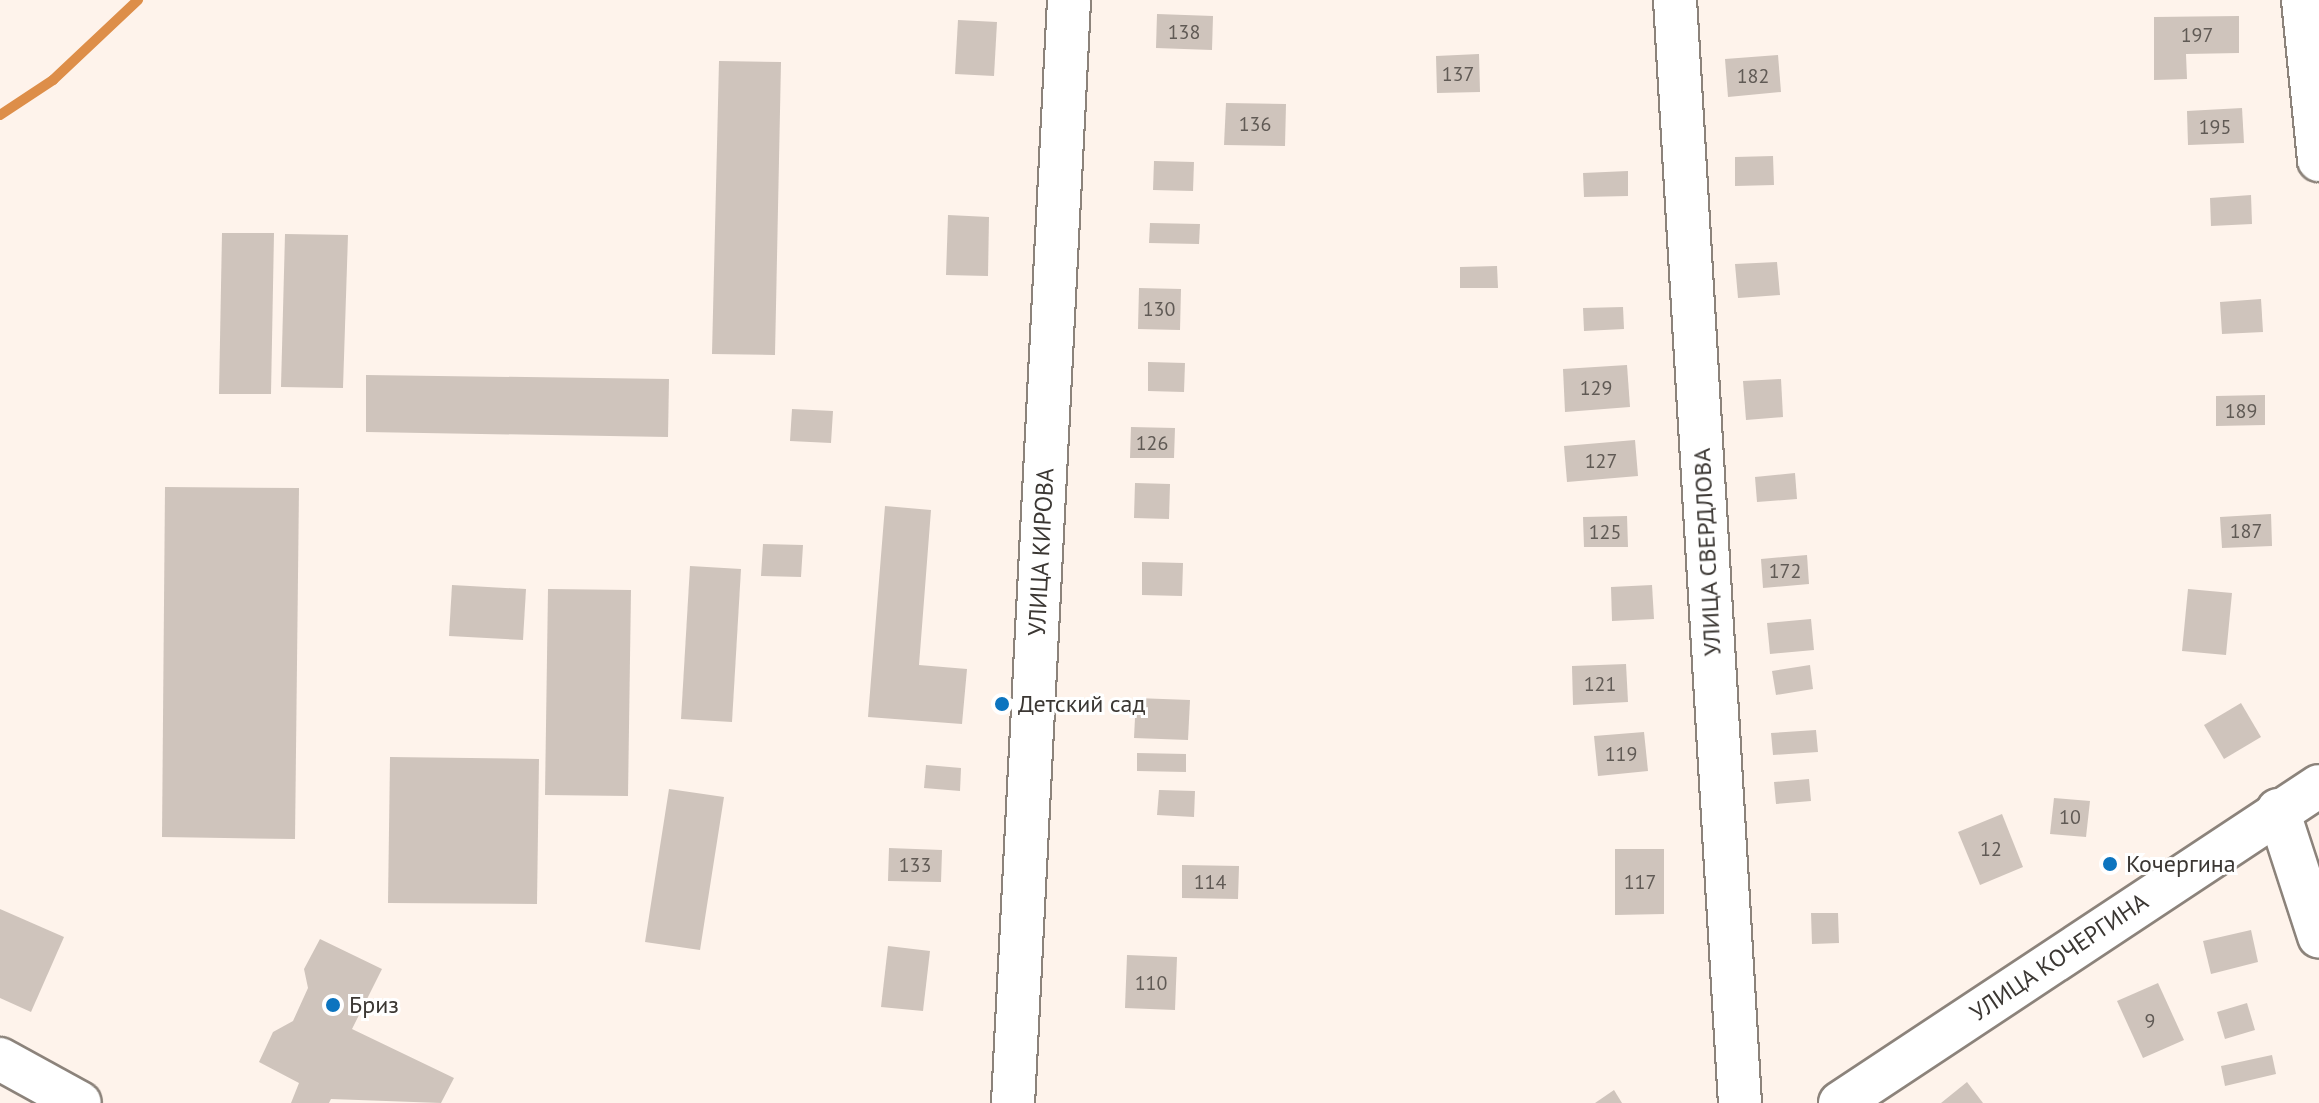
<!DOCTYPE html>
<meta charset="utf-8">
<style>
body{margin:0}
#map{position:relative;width:2319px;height:1103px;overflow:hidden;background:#fef3eb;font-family:"PT Sans",sans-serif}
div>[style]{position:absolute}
.stream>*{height:10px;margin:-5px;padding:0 5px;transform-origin:5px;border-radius:5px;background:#dd8e49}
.building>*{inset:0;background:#cfc4bc}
.roads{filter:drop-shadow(2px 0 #8c837b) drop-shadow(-2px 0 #8c837b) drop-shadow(0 2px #8c837b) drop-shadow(0 -2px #8c837b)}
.minor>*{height:42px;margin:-21px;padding:0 21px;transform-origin:21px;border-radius:21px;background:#fff}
.dots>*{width:22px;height:22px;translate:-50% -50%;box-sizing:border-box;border:4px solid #fff;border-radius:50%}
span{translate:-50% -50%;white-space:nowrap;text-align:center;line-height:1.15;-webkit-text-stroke:6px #fff;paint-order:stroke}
.number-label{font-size:20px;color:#605a55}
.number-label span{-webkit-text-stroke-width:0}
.street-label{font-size:24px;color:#3b3733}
.poi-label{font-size:24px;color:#3b3733}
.left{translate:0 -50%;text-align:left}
</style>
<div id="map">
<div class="stream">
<i style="left:0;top:115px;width:64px;rotate:-33.4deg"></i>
<i style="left:53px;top:80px;width:117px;rotate:-43.3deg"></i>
</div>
<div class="building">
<i style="clip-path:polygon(1157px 14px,1213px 16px,1212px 50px,1156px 48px)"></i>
<i style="clip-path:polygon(2239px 16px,2239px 53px,2186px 54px,2187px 79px,2154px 80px,2154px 17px)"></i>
<i style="clip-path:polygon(958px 20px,997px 22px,994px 76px,955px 74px)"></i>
<i style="clip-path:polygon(1479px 54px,1480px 92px,1437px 93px,1436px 56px)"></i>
<i style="clip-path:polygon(1778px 55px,1781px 92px,1728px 97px,1725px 59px)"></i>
<i style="clip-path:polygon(719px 61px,781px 62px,775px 355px,712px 354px)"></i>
<i style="clip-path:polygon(1226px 103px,1286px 104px,1285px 146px,1224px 145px)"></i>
<i style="clip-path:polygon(2242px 108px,2244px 143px,2188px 145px,2187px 111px)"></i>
<i style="clip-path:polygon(1773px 156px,1774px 185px,1735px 186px,1735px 157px)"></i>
<i style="clip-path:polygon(1154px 161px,1194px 162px,1193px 191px,1153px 190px)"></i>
<i style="clip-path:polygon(1628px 171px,1628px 196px,1584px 197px,1583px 173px)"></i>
<i style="clip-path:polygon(2251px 195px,2252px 224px,2211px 226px,2210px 198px)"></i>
<i style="clip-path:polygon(948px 215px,989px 217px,988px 276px,946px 275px)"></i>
<i style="clip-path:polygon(1150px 223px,1200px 224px,1199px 244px,1149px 243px)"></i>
<i style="clip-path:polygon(222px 233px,274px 233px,271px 394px,219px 394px)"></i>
<i style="clip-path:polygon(285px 234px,348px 235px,343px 388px,281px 387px)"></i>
<i style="clip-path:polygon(1777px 262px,1780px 295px,1738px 298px,1735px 264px)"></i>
<i style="clip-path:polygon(1497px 266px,1498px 288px,1460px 288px,1460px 267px)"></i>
<i style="clip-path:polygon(1139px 288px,1181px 289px,1180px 330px,1138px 329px)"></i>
<i style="clip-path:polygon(2261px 299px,2263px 332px,2222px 334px,2220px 302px)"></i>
<i style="clip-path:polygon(1623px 307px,1624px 329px,1584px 331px,1583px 308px)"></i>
<i style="clip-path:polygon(1148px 362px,1185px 363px,1184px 392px,1148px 391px)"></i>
<i style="clip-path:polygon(1627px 365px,1630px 407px,1565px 412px,1563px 369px)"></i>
<i style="clip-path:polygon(366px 375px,669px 379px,668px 437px,366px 432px)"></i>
<i style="clip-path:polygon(1781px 379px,1783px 417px,1746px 420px,1743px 381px)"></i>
<i style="clip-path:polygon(2265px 395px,2265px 425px,2216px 426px,2216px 396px)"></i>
<i style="clip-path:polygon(792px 409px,833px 411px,831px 443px,790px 441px)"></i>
<i style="clip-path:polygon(1131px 427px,1175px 428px,1174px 458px,1130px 458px)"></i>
<i style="clip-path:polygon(1635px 440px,1638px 476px,1567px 482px,1564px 446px)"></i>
<i style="clip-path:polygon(1795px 473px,1797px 499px,1757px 502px,1755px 477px)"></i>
<i style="clip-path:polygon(1135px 483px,1170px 484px,1169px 519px,1134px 518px)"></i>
<i style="clip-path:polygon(165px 487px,299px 488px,295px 839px,162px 837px)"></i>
<i style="clip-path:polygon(885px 506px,931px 510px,919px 665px,967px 669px,962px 724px,868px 717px)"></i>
<i style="clip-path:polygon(2271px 514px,2272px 546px,2222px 548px,2220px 517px)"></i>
<i style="clip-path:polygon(1627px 516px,1628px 547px,1584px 547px,1583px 517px)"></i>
<i style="clip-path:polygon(763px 544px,803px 545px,801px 577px,761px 576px)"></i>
<i style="clip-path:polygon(1807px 555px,1809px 584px,1763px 588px,1761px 559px)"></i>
<i style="clip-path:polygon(1142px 562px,1183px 563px,1182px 596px,1142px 595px)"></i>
<i style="clip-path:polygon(690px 566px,741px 569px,732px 722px,681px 719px)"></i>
<i style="clip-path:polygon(452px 585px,526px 589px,523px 640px,449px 636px)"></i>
<i style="clip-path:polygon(1652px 585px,1654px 619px,1612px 621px,1611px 587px)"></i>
<i style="clip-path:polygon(548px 589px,631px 590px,628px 796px,545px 795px)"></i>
<i style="clip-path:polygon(2188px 589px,2232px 593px,2226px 655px,2182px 651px)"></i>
<i style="clip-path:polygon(1811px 619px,1814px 650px,1770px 654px,1767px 623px)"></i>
<i style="clip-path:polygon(1626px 664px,1628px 702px,1573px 705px,1572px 666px)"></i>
<i style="clip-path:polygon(1810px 665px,1813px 689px,1776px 695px,1772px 671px)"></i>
<i style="clip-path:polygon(1136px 698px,1190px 700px,1188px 740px,1134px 738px)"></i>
<i style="clip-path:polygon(2241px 703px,2261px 737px,2224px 759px,2204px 725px)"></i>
<i style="clip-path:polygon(1816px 730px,1818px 752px,1773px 755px,1771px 733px)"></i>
<i style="clip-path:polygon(1644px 732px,1648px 771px,1598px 776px,1594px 736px)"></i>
<i style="clip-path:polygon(1137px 753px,1186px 754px,1186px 772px,1137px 771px)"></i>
<i style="clip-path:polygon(390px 757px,539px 759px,537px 904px,388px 903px)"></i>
<i style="clip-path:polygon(926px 765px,961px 768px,960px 791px,924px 788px)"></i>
<i style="clip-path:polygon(1809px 779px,1811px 801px,1776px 804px,1774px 782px)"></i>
<i style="clip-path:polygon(669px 789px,724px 797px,700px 950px,645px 942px)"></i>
<i style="clip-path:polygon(1159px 790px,1195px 791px,1194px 817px,1157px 815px)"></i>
<i style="clip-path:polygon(2054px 798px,2090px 801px,2086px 837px,2050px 834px)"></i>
<i style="clip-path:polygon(2002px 814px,2023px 867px,1980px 885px,1958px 832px)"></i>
<i style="clip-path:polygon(889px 848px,942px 850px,941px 882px,888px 881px)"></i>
<i style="clip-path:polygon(1615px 849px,1664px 849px,1664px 914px,1615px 915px)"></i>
<i style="clip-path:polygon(1182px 865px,1239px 866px,1238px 899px,1182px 898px)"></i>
<i style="clip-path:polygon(0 909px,64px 937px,31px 1012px,0 998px)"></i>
<i style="clip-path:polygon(1811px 913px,1838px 913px,1839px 943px,1812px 944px)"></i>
<i style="clip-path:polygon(2251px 930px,2258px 962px,2211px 974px,2203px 941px)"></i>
<i style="clip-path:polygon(320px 939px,382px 969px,352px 1029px,454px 1078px,441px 1103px,331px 1099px,329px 1103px,291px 1103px,299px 1083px,259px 1062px,273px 1032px,293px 1021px,308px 988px,304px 969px)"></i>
<i style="clip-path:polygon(888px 946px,930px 951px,923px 1011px,881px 1007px)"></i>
<i style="clip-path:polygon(1127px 955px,1177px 957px,1175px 1010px,1125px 1008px)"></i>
<i style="clip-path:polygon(2158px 983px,2184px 1040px,2143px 1058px,2117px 1001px)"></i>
<i style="clip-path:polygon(2247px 1003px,2255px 1030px,2225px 1039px,2217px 1012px)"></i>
<i style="clip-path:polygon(2272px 1055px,2276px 1074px,2225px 1086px,2221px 1066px)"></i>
<i style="clip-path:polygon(1967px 1082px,1983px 1103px,1941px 1103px)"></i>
<i style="clip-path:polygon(1614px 1090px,1622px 1103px,1595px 1103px)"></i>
</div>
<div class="roads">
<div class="minor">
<i style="left:1675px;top:0;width:1105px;rotate:86.63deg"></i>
<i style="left:2303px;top:0;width:161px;rotate:84.3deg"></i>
<i style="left:2278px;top:810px;width:133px;rotate:72deg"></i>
<i style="left:0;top:1059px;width:91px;rotate:28.8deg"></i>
<i style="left:1013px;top:1103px;width:1104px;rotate:-87.09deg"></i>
<i style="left:1840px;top:1103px;width:574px;rotate:-33.5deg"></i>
</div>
</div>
<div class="dots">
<i style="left:1002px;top:704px;background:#0c74bf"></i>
<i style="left:2110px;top:864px;background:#0c74bf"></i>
<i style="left:333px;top:1005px;background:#0c74bf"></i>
</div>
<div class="number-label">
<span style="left:1184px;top:32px">138</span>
<span style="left:2197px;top:35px">197</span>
<span style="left:1458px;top:74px">137</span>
<span style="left:1753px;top:76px">182</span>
<span style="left:1255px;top:124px">136</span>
<span style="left:2215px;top:127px">195</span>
<span style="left:1159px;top:309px">130</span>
<span style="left:1596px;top:388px">129</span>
<span style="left:2241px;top:411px">189</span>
<span style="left:1152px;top:443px">126</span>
<span style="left:1601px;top:461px">127</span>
<span style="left:2246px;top:531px">187</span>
<span style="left:1605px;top:532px">125</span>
<span style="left:1785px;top:571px">172</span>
<span style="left:1600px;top:684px">121</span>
<span style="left:1621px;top:754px">119</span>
<span style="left:2070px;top:817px">10</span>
<span style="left:1991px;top:849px">12</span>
<span style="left:915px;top:865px">133</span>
<span style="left:1210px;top:882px">114</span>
<span style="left:1640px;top:882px">117</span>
<span style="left:1151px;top:983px">110</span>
<span style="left:2150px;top:1021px">9</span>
</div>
<div class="street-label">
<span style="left:1041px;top:552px;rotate:-87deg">УЛИЦА КИРОВА</span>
<span style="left:1707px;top:552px;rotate:-93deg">УЛИЦА СВЕРДЛОВА</span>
<span style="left:2059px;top:957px;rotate:-34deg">УЛИЦА КОЧЕРГИНА</span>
</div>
<div class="poi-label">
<span class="left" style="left:1018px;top:704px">Детский сад</span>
<span class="left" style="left:2126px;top:864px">Кочергина</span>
<span class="left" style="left:349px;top:1005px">Бриз</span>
</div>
</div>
